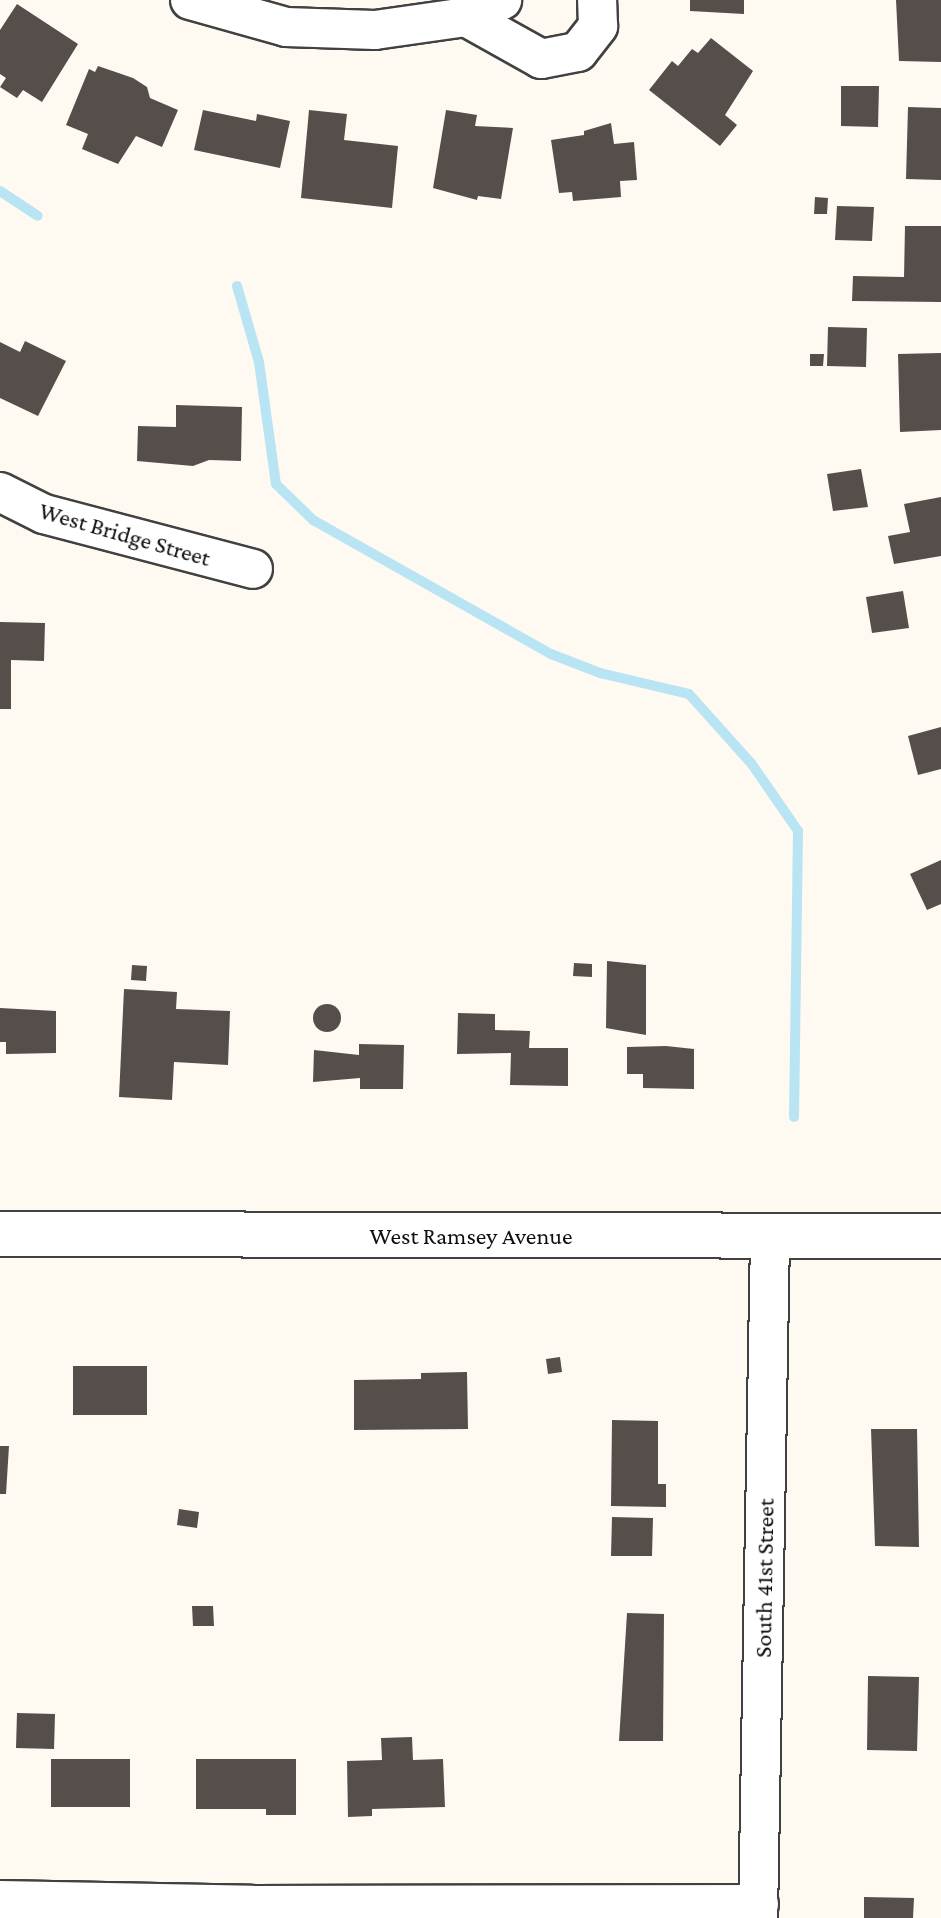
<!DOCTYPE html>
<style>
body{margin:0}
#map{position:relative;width:941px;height:1918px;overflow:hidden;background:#fefaf1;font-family:"Crimson Pro",serif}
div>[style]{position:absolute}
.stream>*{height:10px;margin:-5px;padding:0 5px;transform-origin:5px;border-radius:5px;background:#b8e4f3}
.building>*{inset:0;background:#564e4b}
.round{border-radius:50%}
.roads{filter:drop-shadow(2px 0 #414141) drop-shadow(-2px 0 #414141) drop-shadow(0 2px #414141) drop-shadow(0 -2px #414141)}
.minor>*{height:38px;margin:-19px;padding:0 19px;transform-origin:19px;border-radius:19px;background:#fff}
.tertiary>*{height:44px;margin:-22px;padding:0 22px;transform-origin:22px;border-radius:22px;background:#fff}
span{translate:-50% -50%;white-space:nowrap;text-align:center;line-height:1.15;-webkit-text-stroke:8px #fff;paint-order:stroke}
.street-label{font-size:24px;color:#0e0e0e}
</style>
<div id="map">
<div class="stream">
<i style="left:0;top:191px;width:45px;rotate:33.3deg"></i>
<i style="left:237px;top:286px;width:79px;rotate:73.9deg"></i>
<i style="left:259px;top:362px;width:123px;rotate:82.1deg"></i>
<i style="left:276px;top:484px;width:52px;rotate:44.2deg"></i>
<i style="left:313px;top:520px;width:273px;rotate:29.4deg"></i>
<i style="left:551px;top:654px;width:53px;rotate:21.2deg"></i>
<i style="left:600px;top:673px;width:91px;rotate:13.3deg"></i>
<i style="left:689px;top:694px;width:93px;rotate:48.1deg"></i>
<i style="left:751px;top:763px;width:83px;rotate:55.3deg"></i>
<i style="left:798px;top:831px;width:286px;rotate:90.8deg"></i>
</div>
<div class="building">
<i style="clip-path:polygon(690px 0,744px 0,744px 14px,690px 11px)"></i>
<i style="clip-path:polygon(896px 0,941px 0,941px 62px,899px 61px)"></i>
<i style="clip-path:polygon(17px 4px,78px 44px,42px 102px,23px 90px,17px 98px,0 87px,6px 78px,0 74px,0 30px)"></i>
<i style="clip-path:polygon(711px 38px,753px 71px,725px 115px,737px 125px,720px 146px,649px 90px,672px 61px,678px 66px,692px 49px,698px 53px)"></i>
<i style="clip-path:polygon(98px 66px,133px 78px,147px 87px,150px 98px,178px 110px,162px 147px,136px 136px,118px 164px,82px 149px,88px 134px,66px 125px,89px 69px,95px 72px)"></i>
<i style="clip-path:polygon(841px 86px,879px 86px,878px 127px,841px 126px)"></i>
<i style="clip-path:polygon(908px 107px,941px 108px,941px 180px,906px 179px)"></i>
<i style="clip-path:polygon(203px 110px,256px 121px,257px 114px,290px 121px,280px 168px,194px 150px)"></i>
<i style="clip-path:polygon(309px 110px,347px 114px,344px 140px,398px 146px,392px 208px,301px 198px)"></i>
<i style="clip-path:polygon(446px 110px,477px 115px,475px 126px,513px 128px,501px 199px,478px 196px,477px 200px,433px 188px)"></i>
<i style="clip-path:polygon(611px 123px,614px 144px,634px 142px,637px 180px,620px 181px,621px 197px,573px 201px,572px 192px,559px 193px,551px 140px,584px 135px,584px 131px)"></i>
<i style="clip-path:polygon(815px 197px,828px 198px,827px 214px,814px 214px)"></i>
<i style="clip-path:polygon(837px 206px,874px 207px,872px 241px,835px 240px)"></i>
<i style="clip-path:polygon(905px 226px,941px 226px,941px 302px,852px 301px,853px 276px,904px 277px)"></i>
<i style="clip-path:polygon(828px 327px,867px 328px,866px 367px,827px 366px)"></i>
<i style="clip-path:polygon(25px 341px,66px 361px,38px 416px,0 398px,0 342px,20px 352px)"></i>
<i style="clip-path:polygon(941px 353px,941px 430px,900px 432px,898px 354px)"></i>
<i style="clip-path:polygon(810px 354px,824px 354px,823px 366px,810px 366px)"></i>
<i style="clip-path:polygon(176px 405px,242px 407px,241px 461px,209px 460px,193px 466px,137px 461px,138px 426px,176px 427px)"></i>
<i style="clip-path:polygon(861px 469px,868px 507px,833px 511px,827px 474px)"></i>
<i style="clip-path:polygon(941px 497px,941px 556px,894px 564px,888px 536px,910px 532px,904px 504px)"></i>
<i style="clip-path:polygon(903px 591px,909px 628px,872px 633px,866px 597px)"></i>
<i style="clip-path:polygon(0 622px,45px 623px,44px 661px,11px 660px,11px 709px,0 709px)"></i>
<i style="clip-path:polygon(941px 727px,941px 769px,918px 775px,908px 736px)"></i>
<i style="clip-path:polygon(941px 860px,941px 904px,927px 910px,910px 874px)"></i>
<i style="clip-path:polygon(607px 961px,646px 965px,646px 1035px,606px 1028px)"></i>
<i style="clip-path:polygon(574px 963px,592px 964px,592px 977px,573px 976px)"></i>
<i style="clip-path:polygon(132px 965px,147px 966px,146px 981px,131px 980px)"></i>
<i style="clip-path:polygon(124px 989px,177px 992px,176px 1009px,230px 1011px,228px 1065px,174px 1062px,172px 1100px,119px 1097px)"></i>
<i class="round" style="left:313px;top:1004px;width:28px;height:28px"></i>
<i style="clip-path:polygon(0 1008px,56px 1011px,56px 1053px,6px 1054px,6px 1042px,0 1042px)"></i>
<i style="clip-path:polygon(458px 1013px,495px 1014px,495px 1030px,530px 1031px,529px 1048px,568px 1048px,568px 1086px,510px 1085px,511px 1053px,457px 1054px)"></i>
<i style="clip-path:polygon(359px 1044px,404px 1045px,403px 1089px,360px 1089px,360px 1078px,313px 1082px,314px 1050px,359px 1055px)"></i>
<i style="clip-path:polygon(666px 1046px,694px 1049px,694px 1089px,643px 1088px,643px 1074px,627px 1074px,627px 1047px)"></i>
<i style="clip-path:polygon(560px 1357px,562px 1372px,548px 1374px,546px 1359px)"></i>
<i style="clip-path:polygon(73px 1366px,147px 1366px,147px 1415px,73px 1415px)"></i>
<i style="clip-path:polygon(467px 1372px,468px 1429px,354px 1430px,354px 1380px,421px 1379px,421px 1373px)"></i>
<i style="clip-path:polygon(612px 1420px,658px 1421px,658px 1484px,666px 1484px,666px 1507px,611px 1506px)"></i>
<i style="clip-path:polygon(871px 1429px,917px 1429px,919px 1547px,875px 1546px)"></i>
<i style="clip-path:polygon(0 1446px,9px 1446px,6px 1494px,0 1494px)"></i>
<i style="clip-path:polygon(179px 1509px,199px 1512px,197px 1528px,177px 1525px)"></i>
<i style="clip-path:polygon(612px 1517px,653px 1518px,652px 1556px,611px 1556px)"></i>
<i style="clip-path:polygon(192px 1606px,213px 1606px,214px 1626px,193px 1626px)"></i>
<i style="clip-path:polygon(627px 1613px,664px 1614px,663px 1741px,619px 1741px)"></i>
<i style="clip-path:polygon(868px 1676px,919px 1677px,917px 1751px,867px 1750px)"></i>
<i style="clip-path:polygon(17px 1713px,55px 1714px,54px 1749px,16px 1748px)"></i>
<i style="clip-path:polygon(412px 1737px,413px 1760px,443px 1759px,445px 1807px,372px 1809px,372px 1816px,348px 1817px,347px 1761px,382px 1760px,381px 1738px)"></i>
<i style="clip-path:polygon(51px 1759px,130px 1759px,130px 1807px,51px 1807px)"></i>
<i style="clip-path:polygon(196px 1759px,296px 1759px,296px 1815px,266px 1815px,266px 1809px,196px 1809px)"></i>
<i style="clip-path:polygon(864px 1897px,914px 1898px,913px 1918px,864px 1918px)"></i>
</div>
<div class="roads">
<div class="minor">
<i style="left:190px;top:0;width:100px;rotate:15.7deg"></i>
<i style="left:286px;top:27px;width:89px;rotate:1.9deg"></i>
<i style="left:375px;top:30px;width:92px;rotate:-8.1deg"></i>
<i style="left:466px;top:17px;width:40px;rotate:-25deg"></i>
<i style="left:466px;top:17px;width:86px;rotate:29.2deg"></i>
<i style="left:541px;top:59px;width:38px;rotate:-11deg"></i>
<i style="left:578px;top:52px;width:33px;rotate:-52deg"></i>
<i style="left:598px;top:26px;width:26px;rotate:-92deg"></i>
<i style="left:0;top:492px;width:49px;rotate:26.6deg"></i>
<i style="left:44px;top:514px;width:216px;rotate:14.7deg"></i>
<i style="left:0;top:1900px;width:252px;rotate:1.1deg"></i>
<i style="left:252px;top:1905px;width:507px;rotate:-0.11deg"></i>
<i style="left:758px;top:1918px;width:680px;rotate:-88.99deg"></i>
</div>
<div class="tertiary">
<i style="left:0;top:1234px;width:941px;rotate:0.12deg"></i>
</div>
</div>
<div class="street-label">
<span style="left:125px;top:534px;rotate:16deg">West Bridge Street</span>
<span style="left:471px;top:1236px">West Ramsey Avenue</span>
<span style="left:764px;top:1578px;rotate:-89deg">South 41st Street</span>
</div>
</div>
